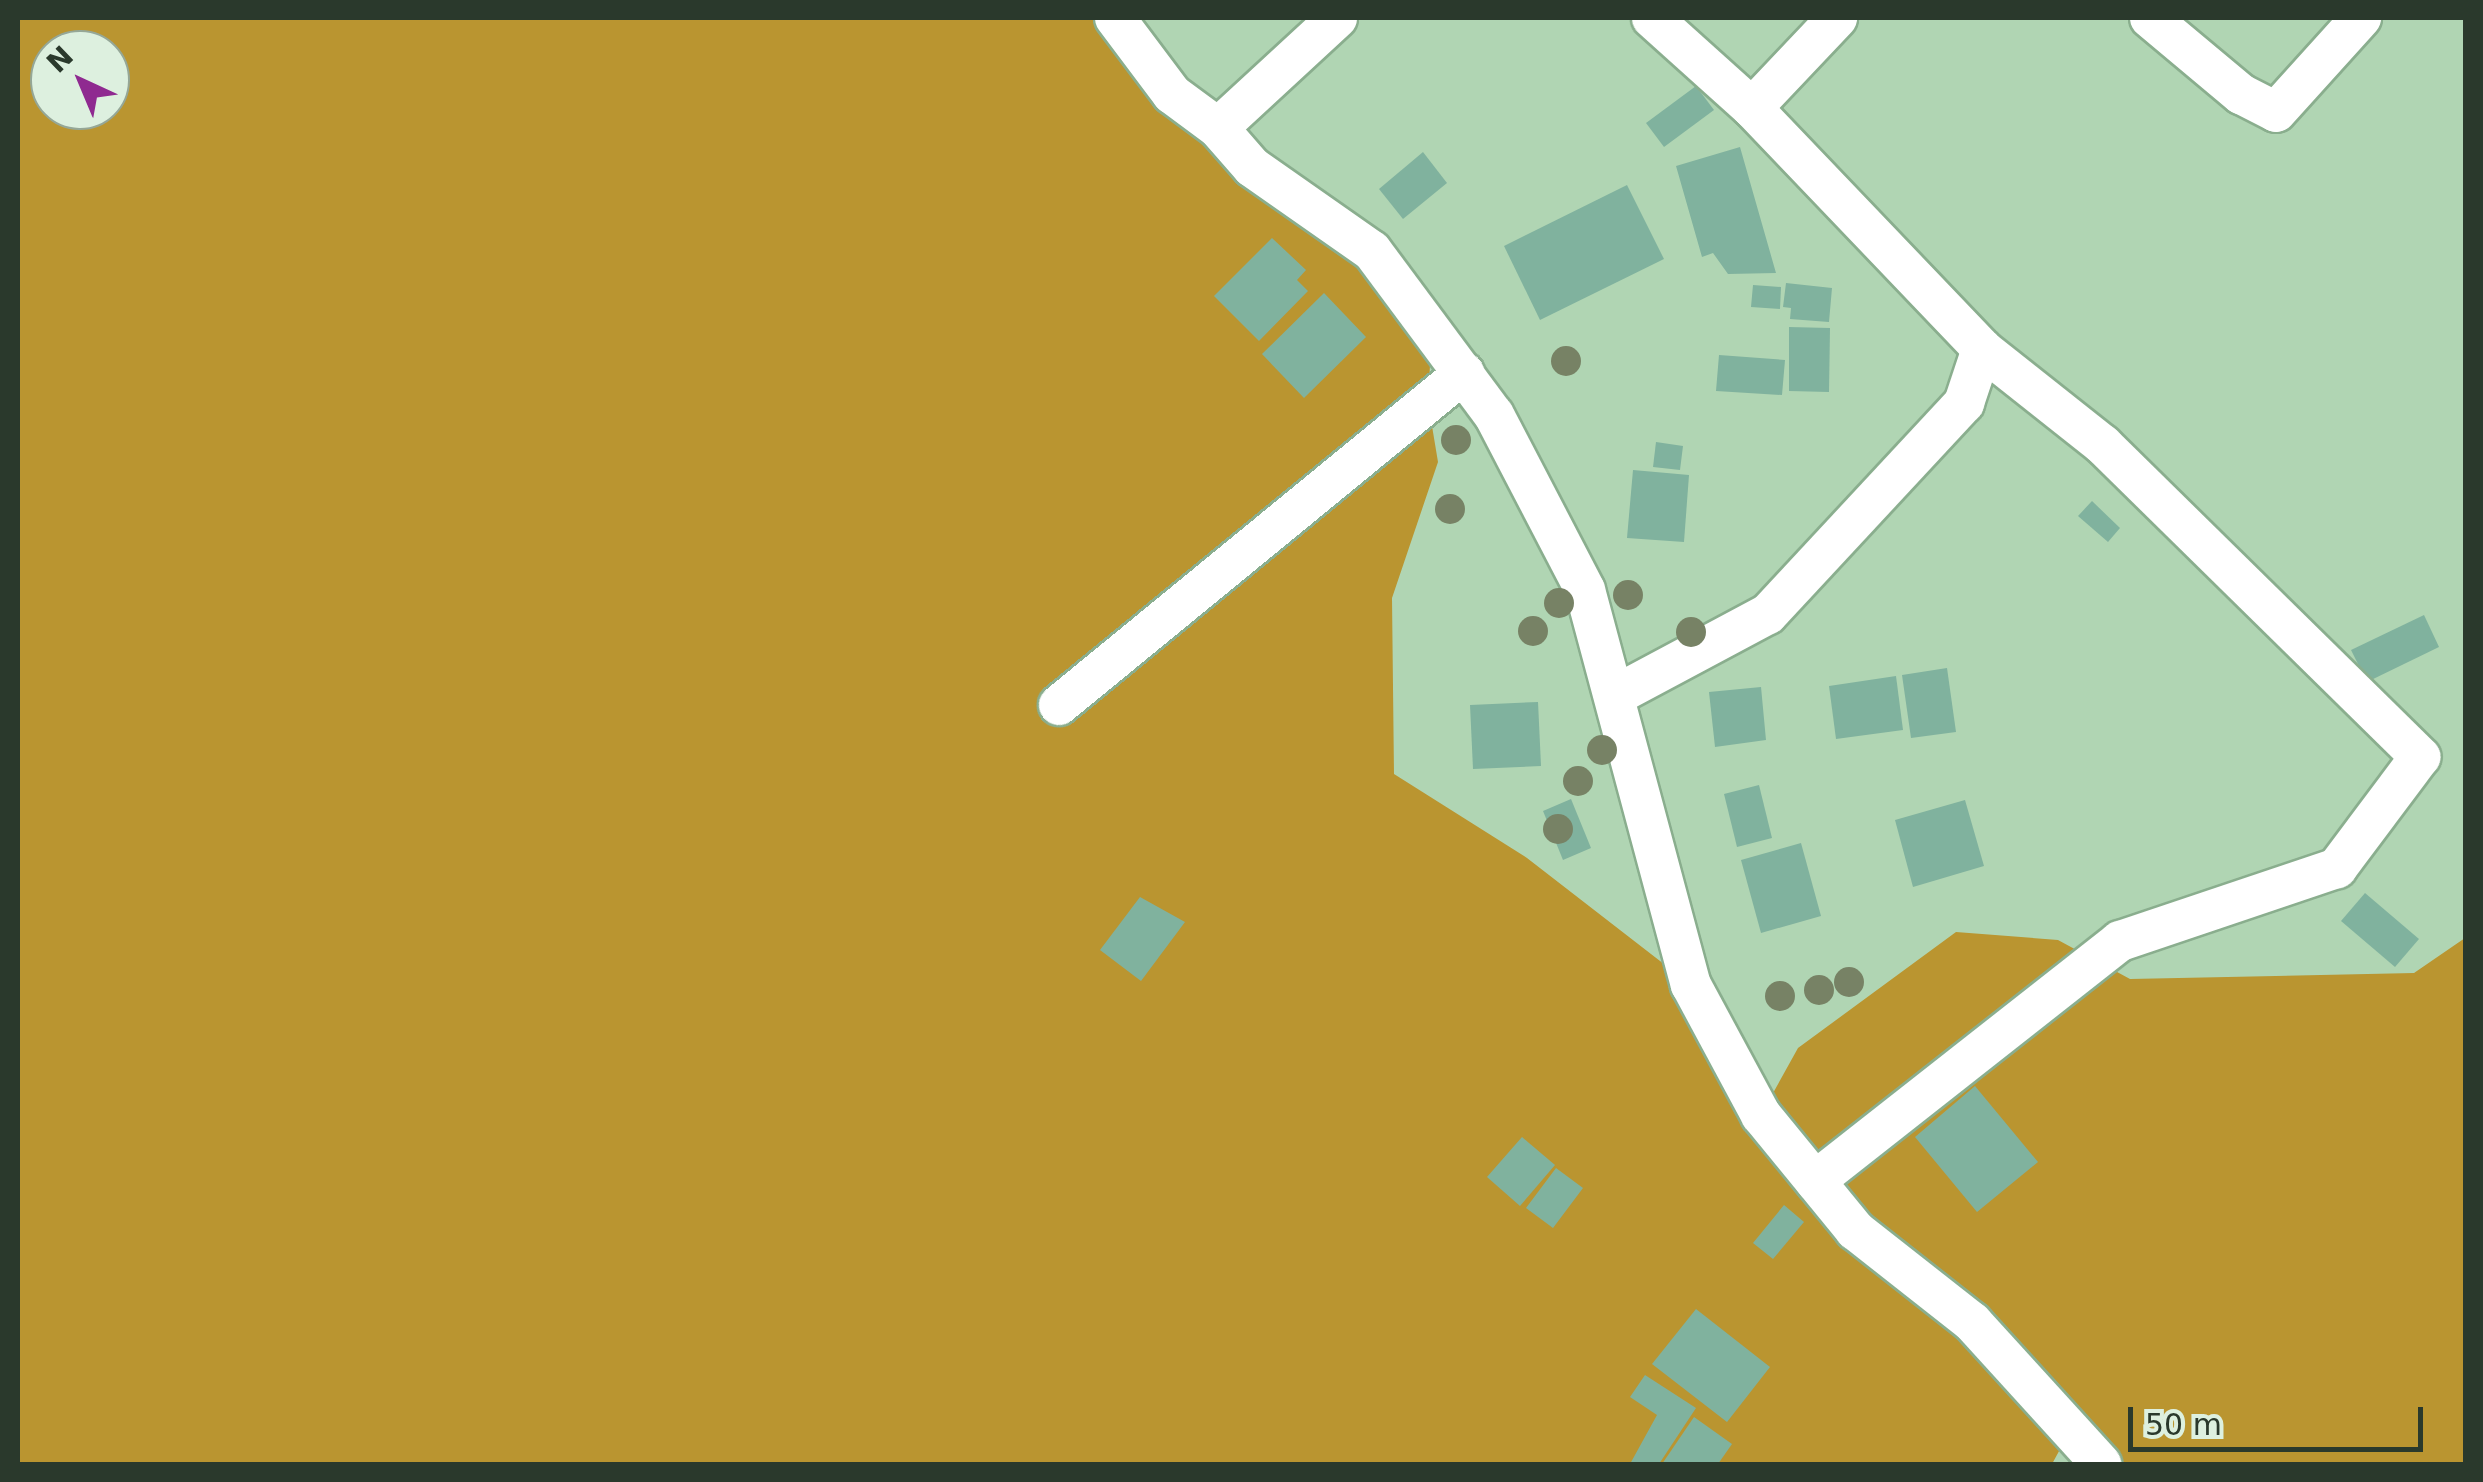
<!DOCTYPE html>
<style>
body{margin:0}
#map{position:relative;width:2483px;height:1482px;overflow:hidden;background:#b0d5b3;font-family:"DejaVu Sans",sans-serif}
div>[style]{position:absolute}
.green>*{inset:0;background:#ba9530}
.building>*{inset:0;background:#80b29e}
.roads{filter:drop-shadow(2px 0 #8aae8e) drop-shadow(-2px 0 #8aae8e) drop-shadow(0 2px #8aae8e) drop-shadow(0 -2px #8aae8e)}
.minor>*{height:40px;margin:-20px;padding:0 20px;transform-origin:20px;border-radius:20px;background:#fff}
.trees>*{width:30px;height:30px;margin:-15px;border-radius:50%;background:#778265}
span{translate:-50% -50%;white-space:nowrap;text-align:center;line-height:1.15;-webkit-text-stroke:8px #ddf0df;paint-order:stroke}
.frame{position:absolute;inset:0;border:20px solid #2a392c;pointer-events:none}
.north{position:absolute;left:30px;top:30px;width:100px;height:100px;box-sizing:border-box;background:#ddf0df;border:2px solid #95a797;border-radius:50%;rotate:316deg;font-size:28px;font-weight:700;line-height:40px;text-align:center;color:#2a392c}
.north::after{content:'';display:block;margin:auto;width:35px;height:45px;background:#8f2a90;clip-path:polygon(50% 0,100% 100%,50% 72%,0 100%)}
.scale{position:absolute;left:2128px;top:1407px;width:295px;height:45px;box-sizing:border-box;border:5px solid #2a392c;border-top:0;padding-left:12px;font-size:30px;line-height:35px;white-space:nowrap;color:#2a392c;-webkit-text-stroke:8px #ddf0df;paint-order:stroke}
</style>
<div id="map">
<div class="green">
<i style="clip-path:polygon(evenodd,18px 18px,1115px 18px,1432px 328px,1428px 402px,1438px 462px,1392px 598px,1394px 774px,1527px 858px,1691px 985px,1762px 1113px,1798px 1048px,1956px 932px,2058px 940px,2130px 979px,2414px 973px,2465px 938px,2465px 1464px,2101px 1464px,2070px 1431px,2052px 1464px,18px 1464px,18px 18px,50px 50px,110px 50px,110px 110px,50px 110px,50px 50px)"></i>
</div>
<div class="building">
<i style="clip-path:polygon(1696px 86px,1714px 110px,1664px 147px,1646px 123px)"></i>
<i style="clip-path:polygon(1740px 147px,1776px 273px,1728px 274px,1713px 253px,1702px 257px,1676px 166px)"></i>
<i style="clip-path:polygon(1423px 152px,1447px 183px,1403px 219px,1379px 189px)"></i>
<i style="clip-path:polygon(1627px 185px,1664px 259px,1540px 320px,1504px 246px)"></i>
<i style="clip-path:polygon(1272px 238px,1306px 270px,1297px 280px,1308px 291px,1259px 341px,1214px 296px)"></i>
<i style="clip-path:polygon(1786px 283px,1832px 288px,1829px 322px,1790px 319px,1791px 308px,1783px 307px)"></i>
<i style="clip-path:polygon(1753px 285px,1781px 287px,1780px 309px,1751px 307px)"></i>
<i style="clip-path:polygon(1324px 293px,1366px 337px,1304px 398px,1262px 354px)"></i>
<i style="clip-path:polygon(1789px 327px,1830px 328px,1829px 392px,1789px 391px)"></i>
<i style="clip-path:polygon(1719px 355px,1785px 360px,1782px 395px,1716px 391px)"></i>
<i style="clip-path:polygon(1656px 442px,1683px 446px,1680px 470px,1653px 467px)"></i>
<i style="clip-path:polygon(1633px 470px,1689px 475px,1684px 542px,1627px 538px)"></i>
<i style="clip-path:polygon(2092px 501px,2120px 528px,2108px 542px,2078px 516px)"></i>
<i style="clip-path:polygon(2424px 615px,2439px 647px,2367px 682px,2351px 650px)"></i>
<i style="clip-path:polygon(1947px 668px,1956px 732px,1911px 738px,1902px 675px)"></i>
<i style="clip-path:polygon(1896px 676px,1903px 730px,1836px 739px,1829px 686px)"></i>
<i style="clip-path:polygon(1761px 687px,1766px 740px,1715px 747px,1709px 692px)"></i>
<i style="clip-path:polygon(1538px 702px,1541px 766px,1473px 769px,1470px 705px)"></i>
<i style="clip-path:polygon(1759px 785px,1772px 838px,1737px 847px,1724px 794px)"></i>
<i style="clip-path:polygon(1571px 799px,1591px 848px,1563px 860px,1543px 811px)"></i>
<i style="clip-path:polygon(1965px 800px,1984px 866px,1913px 887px,1895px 820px)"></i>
<i style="clip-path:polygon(1801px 843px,1821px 916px,1761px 933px,1741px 860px)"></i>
<i style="clip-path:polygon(2365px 893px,2419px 939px,2395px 967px,2341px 921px)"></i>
<i style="clip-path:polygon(1140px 897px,1185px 922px,1141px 981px,1100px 950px)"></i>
<i style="clip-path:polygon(1975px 1086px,2038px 1162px,1977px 1212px,1915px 1137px)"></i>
<i style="clip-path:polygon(1522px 1137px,1555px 1165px,1520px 1206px,1487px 1177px)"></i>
<i style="clip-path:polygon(1556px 1168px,1583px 1188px,1553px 1228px,1526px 1208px)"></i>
<i style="clip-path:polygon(1784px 1205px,1804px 1222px,1773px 1259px,1753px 1243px)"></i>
<i style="clip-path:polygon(1696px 1309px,1770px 1367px,1727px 1422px,1652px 1364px)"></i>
<i style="clip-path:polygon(1645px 1375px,1696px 1408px,1659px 1464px,1630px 1464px,1657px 1415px,1630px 1397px)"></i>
<i style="clip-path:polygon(1694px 1417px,1732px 1444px,1718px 1464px,1662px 1464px)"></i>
</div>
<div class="roads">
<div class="minor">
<i style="left:1115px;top:18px;width:95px;rotate:53.1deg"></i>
<i style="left:1172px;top:94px;width:57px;rotate:36.5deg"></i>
<i style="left:1218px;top:128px;width:52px;rotate:48.9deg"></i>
<i style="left:1252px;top:167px;width:146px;rotate:35deg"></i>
<i style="left:1372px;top:251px;width:204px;rotate:53.4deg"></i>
<i style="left:1494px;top:415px;width:197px;rotate:62.5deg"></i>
<i style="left:1585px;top:590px;width:409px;rotate:75deg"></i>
<i style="left:1691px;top:985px;width:148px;rotate:61.7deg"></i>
<i style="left:1761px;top:1115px;width:149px;rotate:50.7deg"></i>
<i style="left:1855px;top:1230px;width:149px;rotate:38.2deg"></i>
<i style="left:1972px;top:1322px;width:192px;rotate:47.7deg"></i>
<i style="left:1652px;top:18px;width:135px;rotate:42deg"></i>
<i style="left:1752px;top:108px;width:333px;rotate:46.3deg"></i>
<i style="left:1982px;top:349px;width:154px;rotate:38.4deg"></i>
<i style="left:2103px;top:445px;width:445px;rotate:44.5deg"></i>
<i style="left:2420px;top:757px;width:139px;rotate:126.8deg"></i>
<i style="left:2337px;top:868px;width:229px;rotate:161.4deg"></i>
<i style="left:2120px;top:941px;width:388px;rotate:141.8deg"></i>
<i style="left:2150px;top:18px;width:119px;rotate:39.9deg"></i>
<i style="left:2241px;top:94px;width:39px;rotate:27deg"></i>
<i style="left:2276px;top:112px;width:127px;rotate:-47.9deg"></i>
<i style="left:1752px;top:108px;width:124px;rotate:-46.6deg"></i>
<i style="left:1218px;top:128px;width:162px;rotate:-42.7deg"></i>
<i style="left:1616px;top:695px;width:172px;rotate:-28.1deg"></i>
<i style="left:1768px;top:614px;width:288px;rotate:-47.1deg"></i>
<i style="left:1964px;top:403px;width:57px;rotate:-71.6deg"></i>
<i style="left:1059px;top:705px;width:524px;rotate:-39.34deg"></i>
</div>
</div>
<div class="trees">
<i style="left:1566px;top:361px"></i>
<i style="left:1456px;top:440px"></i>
<i style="left:1450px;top:509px"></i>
<i style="left:1628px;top:595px"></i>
<i style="left:1559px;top:603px"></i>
<i style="left:1533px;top:631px"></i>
<i style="left:1691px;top:632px"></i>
<i style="left:1602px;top:750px"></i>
<i style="left:1578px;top:781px"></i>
<i style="left:1558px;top:829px"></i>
<i style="left:1849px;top:982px"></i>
<i style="left:1819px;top:990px"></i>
<i style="left:1780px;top:996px"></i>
</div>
<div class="frame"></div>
<div class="north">N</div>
<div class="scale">50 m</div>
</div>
